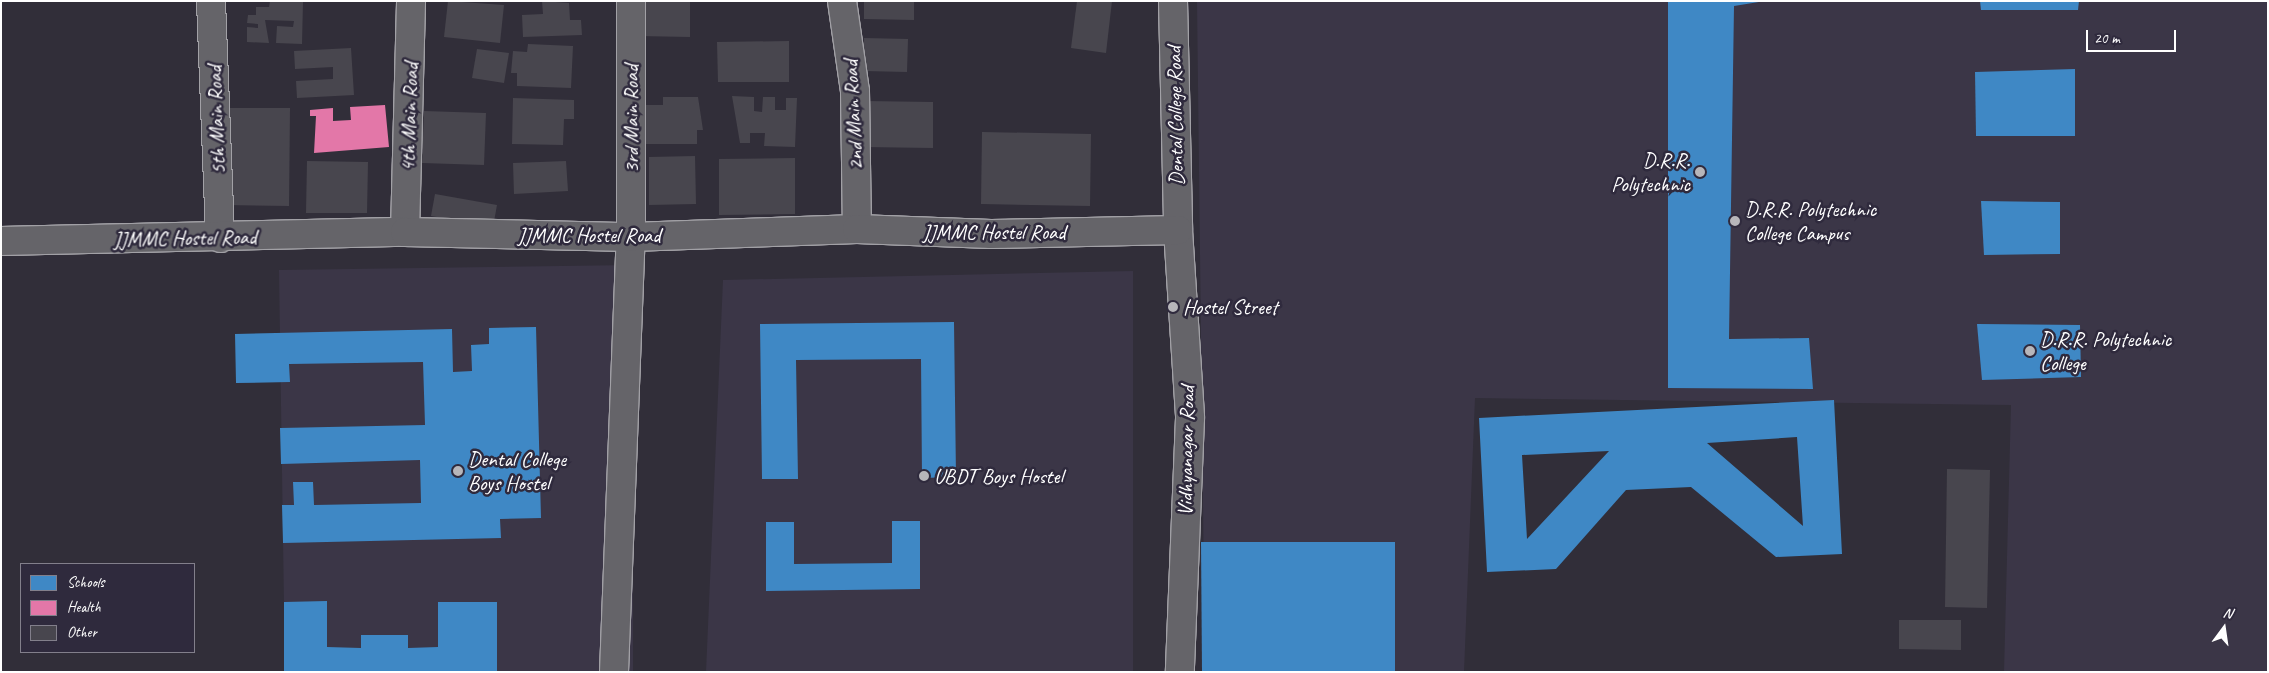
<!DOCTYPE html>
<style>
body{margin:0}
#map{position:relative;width:2269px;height:673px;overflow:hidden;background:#312e39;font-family:Caveat,sans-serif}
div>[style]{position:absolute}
.built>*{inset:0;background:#3b3647}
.schools>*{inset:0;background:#3f88c5}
.health>*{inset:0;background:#e377a8}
.building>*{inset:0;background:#48464e}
.roads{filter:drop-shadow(1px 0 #a2a1a6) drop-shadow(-1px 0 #a2a1a6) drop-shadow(0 1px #a2a1a6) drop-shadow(0 -1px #a2a1a6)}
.minor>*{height:28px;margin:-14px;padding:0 14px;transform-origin:14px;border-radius:14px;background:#656469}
.dots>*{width:14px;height:14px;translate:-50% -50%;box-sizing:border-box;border:2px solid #2f2a3d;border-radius:50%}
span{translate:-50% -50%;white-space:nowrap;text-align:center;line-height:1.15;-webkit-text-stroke:5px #2f2a3d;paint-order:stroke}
.street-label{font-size:21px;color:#fff}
.poi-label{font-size:21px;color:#fff}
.right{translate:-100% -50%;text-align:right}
.left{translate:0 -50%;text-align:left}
.frame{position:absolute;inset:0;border:2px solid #fff;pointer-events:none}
.legend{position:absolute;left:20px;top:563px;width:175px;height:90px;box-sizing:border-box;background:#2f2a3d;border:1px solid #827f8b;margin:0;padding:6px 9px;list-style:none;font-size:15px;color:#fff}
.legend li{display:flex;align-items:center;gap:10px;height:25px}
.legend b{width:25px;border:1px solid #827f8b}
.north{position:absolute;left:2199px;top:603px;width:50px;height:50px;-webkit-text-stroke:4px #2f2a3d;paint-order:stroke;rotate:14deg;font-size:14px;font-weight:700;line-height:20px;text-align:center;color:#fff}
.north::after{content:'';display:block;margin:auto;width:18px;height:22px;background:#fff;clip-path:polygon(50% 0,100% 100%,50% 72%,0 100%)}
.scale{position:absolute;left:2086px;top:30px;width:90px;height:22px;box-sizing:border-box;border:2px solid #fff;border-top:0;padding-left:6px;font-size:15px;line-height:18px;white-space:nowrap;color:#fff;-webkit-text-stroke:4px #2f2a3d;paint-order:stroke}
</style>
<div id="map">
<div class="built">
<i style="clip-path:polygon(1197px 1px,2268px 1px,2268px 672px,2004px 672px,2011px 405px,1475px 398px,1464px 672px,1205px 672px)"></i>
<i style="clip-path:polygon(633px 265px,633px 672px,285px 672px,279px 270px)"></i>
<i style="clip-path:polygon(1133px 271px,1133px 672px,706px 672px,723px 280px)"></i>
</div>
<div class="schools">
<i style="clip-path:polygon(1668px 1px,1765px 1px,1734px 6px,1729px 339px,1809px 338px,1813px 389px,1668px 388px)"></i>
<i style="clip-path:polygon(1980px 1px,2079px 1px,2078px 10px,1981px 10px)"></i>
<i style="clip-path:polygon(2075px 69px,2075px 136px,1976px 136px,1975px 72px)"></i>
<i style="clip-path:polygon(1981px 201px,2060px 202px,2060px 254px,1984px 255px)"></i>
<i style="clip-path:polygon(954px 322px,956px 477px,922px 478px,921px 359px,796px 360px,798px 479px,762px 479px,760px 324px)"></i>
<i style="clip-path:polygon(1977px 324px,2080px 325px,2081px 377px,1982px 380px)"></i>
<i style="clip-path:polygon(536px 327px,541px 518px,500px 519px,501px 538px,283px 543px,282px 505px,294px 505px,293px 482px,313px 482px,314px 505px,421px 503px,420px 460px,281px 464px,280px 428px,425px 425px,423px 362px,289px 364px,290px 382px,236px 383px,235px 334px,452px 329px,453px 372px,472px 371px,471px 345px,489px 344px,489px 328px)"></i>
<i style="clip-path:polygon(evenodd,1834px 400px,1842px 554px,1776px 557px,1691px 487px,1626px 490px,1556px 569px,1487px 572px,1479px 418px,1834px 400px,1797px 437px,1803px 526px,1707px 443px,1797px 437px,1834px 400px,1609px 451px,1527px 539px,1522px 455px,1609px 451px)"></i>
<i style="clip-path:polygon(892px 521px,920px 521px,920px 589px,766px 591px,766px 522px,794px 522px,794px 564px,892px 563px)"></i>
<i style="clip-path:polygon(1201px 542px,1395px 542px,1395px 672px,1202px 672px)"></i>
<i style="clip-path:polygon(327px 601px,327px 647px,361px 648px,361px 635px,408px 635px,408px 648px,438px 647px,438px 602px,497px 602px,497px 672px,284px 672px,284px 602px)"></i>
</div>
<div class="health">
<i style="clip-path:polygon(385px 105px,389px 147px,314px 153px,316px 116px,310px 116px,310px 110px,333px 108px,333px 121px,351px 120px,350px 107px)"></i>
</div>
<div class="building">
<i style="clip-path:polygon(270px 1px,303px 2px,302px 44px,276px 43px,277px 26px,293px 27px,294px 21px,265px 20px,269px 43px,247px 42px,247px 27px,258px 28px,258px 24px,247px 23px,248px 15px,256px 15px,256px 7px,269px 7px)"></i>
<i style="clip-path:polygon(448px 1px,504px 5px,500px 43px,444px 37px)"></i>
<i style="clip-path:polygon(542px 1px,569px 3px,570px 20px,581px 20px,582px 35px,523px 37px,522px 15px,543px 14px)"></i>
<i style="clip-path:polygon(639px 1px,690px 1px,690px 37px,638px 36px)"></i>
<i style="clip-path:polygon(864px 1px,914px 1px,914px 20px,864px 19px)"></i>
<i style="clip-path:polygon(1077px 1px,1112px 1px,1106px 53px,1071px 48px)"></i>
<i style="clip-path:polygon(864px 38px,908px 39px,907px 72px,864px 71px)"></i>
<i style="clip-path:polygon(789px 41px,789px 82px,718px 82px,717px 42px)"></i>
<i style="clip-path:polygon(528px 44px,573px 46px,571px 88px,517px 86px,517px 73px,511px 73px,513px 51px,527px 52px)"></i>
<i style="clip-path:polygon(351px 48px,354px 95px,297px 98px,296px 81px,333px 79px,333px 67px,295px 69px,294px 51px)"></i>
<i style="clip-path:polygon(477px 49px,509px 53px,504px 83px,472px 78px)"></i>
<i style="clip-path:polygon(732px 96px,754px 97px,754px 111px,762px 112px,763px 97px,775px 97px,775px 110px,786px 110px,786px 98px,797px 98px,795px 147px,764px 146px,765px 133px,750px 133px,750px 143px,740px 143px)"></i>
<i style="clip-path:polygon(663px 97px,698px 97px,703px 130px,697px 130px,697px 144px,645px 144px,644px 105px,663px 105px)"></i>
<i style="clip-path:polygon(513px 98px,574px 100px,574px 119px,564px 119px,563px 145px,512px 144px)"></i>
<i style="clip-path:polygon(865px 101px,933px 102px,933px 148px,864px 147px)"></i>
<i style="clip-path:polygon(226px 108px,290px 108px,289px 206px,225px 205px)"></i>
<i style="clip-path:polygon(424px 111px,486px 113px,484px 165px,422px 163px)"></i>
<i style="clip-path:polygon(982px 132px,1091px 134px,1090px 206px,981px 204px)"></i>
<i style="clip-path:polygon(695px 156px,696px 204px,649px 205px,649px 157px)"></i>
<i style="clip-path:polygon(795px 158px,795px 214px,719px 215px,719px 159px)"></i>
<i style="clip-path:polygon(307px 161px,368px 162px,367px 213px,306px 213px)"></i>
<i style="clip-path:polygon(566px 161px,568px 191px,514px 194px,513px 163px)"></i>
<i style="clip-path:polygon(435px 194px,497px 205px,493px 227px,431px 216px)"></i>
<i style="clip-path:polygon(1947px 469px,1990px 470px,1987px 608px,1945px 607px)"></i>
<i style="clip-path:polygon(1899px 620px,1961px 620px,1961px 650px,1899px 649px)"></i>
</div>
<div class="roads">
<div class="minor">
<i style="left:211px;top:1px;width:237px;rotate:87.8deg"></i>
<i style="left:842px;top:1px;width:91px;rotate:81.8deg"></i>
<i style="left:855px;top:91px;width:138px;rotate:89.2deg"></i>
<i style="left:1173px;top:1px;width:229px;rotate:88.7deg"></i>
<i style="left:1178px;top:230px;width:188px;rotate:86.3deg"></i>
<i style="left:1190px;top:418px;width:254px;rotate:92.3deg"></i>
<i style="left:405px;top:232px;width:231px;rotate:-88.5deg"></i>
<i style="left:1px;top:241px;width:404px;rotate:-1.3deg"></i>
<i style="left:405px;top:232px;width:226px;rotate:1.3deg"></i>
<i style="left:631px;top:237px;width:226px;rotate:-2deg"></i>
<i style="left:857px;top:229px;width:134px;rotate:2.1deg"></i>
<i style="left:991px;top:234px;width:187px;rotate:-1.2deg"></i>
<i style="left:614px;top:672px;width:435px;rotate:-87.8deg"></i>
<i style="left:631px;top:237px;width:236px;rotate:-90deg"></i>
</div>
</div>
<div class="dots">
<i style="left:1700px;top:172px;background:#b7b6ba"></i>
<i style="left:1735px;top:221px;background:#b7b6ba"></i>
<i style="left:1173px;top:307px;background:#b7b6ba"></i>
<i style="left:2030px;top:351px;background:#b7b6ba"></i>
<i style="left:458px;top:471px;background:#b7b6ba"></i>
<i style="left:924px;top:476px;background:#b7b6ba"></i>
</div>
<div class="street-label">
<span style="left:853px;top:115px;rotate:-93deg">2nd Main Road</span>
<span style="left:1175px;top:116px;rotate:-91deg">Dental College Road</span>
<span style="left:409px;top:117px;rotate:-88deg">4th Main Road</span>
<span style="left:631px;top:119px;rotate:-90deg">3rd Main Road</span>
<span style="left:216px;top:120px;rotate:-92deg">5th Main Road</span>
<span style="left:994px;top:232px">JJMMC Hostel Road</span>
<span style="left:589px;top:235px">JJMMC Hostel Road</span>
<span style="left:185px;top:238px;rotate:-1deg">JJMMC Hostel Road</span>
<span style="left:1186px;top:451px;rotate:-89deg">Vidhyanagar Road</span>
</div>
<div class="poi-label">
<span class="right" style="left:1690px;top:172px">D.R.R.<br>Polytechnic</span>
<span class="left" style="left:1745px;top:221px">D.R.R. Polytechnic<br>College Campus</span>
<span class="left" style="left:1183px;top:307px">Hostel Street</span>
<span class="left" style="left:2040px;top:351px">D.R.R. Polytechnic<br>College</span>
<span class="left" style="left:468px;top:471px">Dental College<br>Boys Hostel</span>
<span class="left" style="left:934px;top:476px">UBDT Boys Hostel</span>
</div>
<div class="frame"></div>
<ul class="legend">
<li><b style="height:14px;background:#3f88c5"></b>Schools</li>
<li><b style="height:14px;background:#e377a8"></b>Health</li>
<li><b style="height:14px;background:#48464e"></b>Other</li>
</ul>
<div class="north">N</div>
<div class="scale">20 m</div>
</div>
